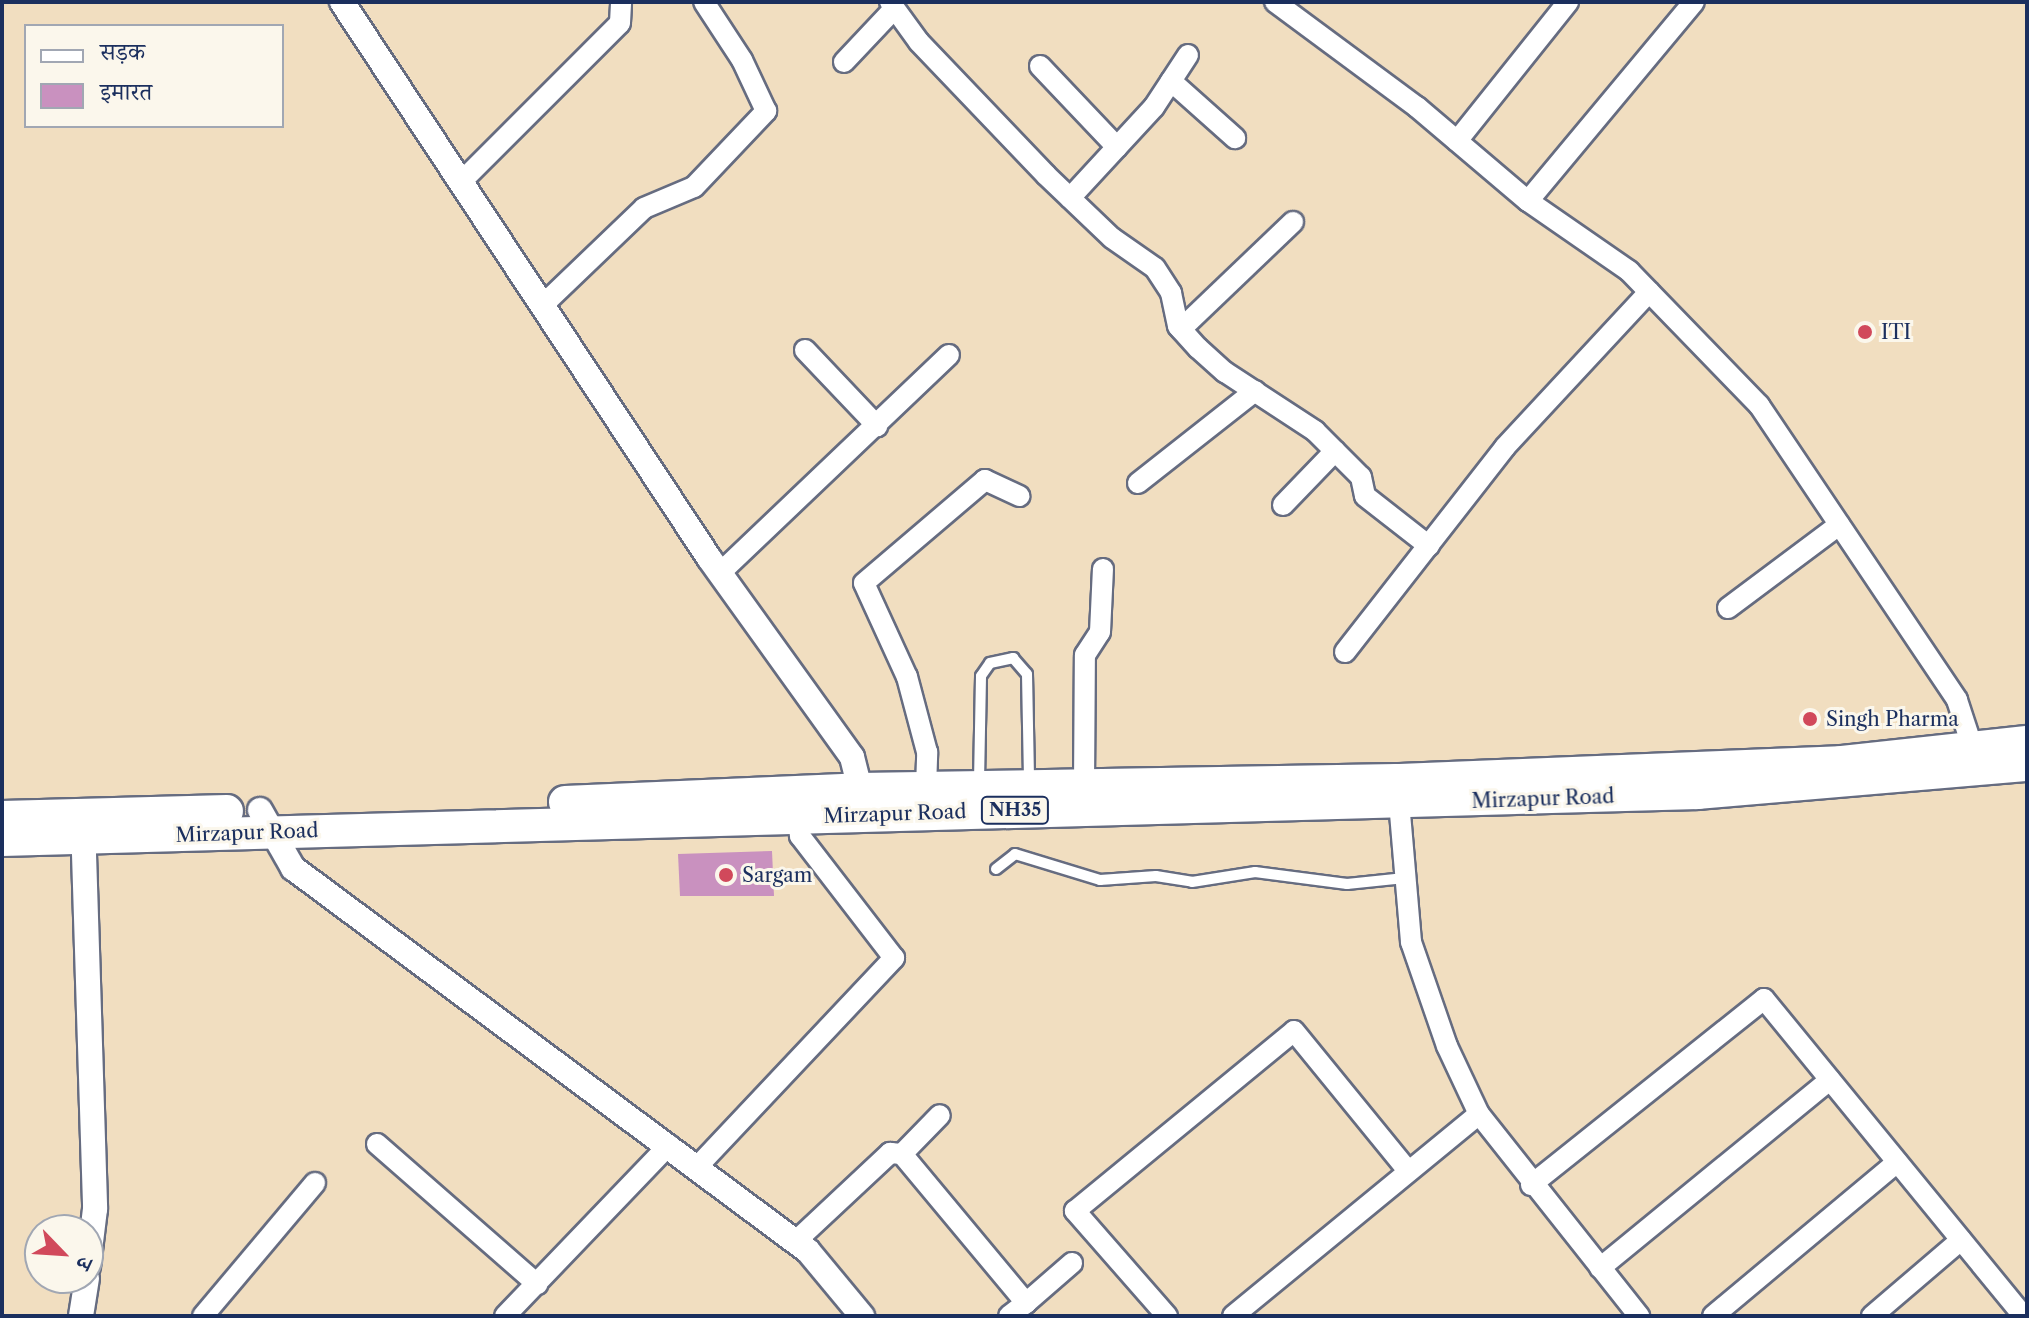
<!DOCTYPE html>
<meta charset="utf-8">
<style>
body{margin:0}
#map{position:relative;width:2029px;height:1318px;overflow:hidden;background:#f1dec0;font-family:"Libre Caslon Text","Noto Serif Devanagari",serif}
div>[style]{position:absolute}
.building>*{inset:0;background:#c991bf}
.roads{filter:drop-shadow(2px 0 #666c80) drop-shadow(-2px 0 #666c80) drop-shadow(0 2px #666c80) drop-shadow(0 -2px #666c80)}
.service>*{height:10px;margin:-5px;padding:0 5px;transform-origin:5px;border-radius:5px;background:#fff}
.minor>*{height:20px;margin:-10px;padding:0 10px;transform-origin:10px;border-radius:10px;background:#fff}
.tertiary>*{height:24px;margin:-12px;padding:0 12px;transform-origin:12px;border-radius:12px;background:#fff}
.trunk>*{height:32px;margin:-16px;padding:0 16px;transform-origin:16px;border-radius:16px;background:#fff}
.dots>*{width:22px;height:22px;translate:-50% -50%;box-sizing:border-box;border:4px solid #fbf7ec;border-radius:50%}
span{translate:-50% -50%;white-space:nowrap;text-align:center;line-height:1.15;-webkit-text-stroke:6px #fbf7ec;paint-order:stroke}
.shield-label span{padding:2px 6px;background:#fbf7ec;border:2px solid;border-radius:6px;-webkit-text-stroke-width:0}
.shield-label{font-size:18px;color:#1b2f5e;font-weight:700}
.poi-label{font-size:20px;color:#1b2f5e}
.left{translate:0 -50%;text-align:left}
.street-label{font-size:20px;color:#1b2f5e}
.frame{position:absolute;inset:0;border:4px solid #1b2f5e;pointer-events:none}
.legend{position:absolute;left:24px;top:24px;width:260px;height:104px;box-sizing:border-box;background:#fbf7ec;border:2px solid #a1a7b3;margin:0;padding:10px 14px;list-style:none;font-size:24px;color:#1b2f5e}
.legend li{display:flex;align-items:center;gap:16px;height:40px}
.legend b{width:40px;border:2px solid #a1a7b3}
.north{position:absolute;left:24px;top:1214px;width:80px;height:80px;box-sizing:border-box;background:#fbf7ec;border:2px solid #a1a7b3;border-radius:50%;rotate:115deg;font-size:22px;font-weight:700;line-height:32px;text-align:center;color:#1b2f5e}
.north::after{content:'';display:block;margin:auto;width:28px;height:36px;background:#d1495b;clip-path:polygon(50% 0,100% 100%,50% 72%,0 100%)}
</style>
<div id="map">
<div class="building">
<i style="clip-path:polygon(772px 851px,774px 896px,680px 896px,678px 854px)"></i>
</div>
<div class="roads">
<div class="service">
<i style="left:979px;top:781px;width:105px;rotate:-88.9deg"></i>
<i style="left:981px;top:676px;width:16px;rotate:-55deg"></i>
<i style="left:990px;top:663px;width:24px;rotate:-12deg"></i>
<i style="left:1013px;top:658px;width:21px;rotate:49deg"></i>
<i style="left:1027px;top:674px;width:109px;rotate:88.9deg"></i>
<i style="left:996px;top:869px;width:24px;rotate:-38deg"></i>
<i style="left:1015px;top:854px;width:89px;rotate:17deg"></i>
<i style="left:1100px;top:880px;width:56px;rotate:-4.1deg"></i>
<i style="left:1156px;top:876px;width:36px;rotate:9deg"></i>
<i style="left:1192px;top:882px;width:64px;rotate:-9deg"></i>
<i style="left:1255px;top:872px;width:93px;rotate:7.4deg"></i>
<i style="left:1347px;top:884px;width:58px;rotate:-5.9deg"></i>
</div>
<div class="minor">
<i style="left:890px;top:2px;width:49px;rotate:54.1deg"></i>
<i style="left:919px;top:42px;width:184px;rotate:46.3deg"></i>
<i style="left:1046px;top:175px;width:91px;rotate:43.7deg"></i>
<i style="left:1112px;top:238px;width:52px;rotate:34.9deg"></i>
<i style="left:1155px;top:268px;width:30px;rotate:57deg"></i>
<i style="left:1171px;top:293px;width:34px;rotate:78deg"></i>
<i style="left:1178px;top:326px;width:30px;rotate:48deg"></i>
<i style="left:1198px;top:348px;width:36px;rotate:42deg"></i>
<i style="left:1225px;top:372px;width:108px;rotate:33.2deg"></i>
<i style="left:1315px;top:431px;width:65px;rotate:45deg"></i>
<i style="left:1361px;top:477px;width:19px;rotate:78deg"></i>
<i style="left:1365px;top:496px;width:81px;rotate:38deg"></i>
<i style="left:1275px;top:2px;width:177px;rotate:36.5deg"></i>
<i style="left:1417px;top:107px;width:145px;rotate:40.3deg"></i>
<i style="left:1528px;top:201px;width:123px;rotate:34.7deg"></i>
<i style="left:1629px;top:271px;width:187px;rotate:45.9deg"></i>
<i style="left:1759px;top:405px;width:355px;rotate:56.1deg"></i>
<i style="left:1957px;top:700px;width:52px;rotate:71.9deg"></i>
<i style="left:844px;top:62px;width:73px;rotate:-46.7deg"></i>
<i style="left:1040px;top:66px;width:112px;rotate:46.5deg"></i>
<i style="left:1171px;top:81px;width:86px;rotate:41.7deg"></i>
<i style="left:1457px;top:141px;width:178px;rotate:-51.4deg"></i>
<i style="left:462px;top:181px;width:223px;rotate:-45deg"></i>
<i style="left:620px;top:23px;width:21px;rotate:-87deg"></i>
<i style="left:1070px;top:198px;width:124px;rotate:-47.3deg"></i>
<i style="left:1154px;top:107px;width:62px;rotate:-56.8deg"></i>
<i style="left:1528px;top:201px;width:259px;rotate:-50.2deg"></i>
<i style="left:545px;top:303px;width:137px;rotate:-43.8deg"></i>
<i style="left:644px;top:208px;width:54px;rotate:-22.8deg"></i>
<i style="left:694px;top:187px;width:105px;rotate:-46.5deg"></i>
<i style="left:766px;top:111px;width:56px;rotate:-115.2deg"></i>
<i style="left:742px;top:60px;width:69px;rotate:-123.2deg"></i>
<i style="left:1181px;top:329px;width:155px;rotate:-43.7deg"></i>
<i style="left:805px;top:350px;width:105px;rotate:46.5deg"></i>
<i style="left:1138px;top:483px;width:149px;rotate:-38.2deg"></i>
<i style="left:1283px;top:505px;width:75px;rotate:-46.1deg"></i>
<i style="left:720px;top:573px;width:316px;rotate:-43.6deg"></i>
<i style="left:1728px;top:608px;width:139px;rotate:-36.8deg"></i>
<i style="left:1345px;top:652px;width:260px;rotate:-52deg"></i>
<i style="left:1505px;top:447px;width:212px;rotate:-47.1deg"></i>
<i style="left:1084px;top:785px;width:130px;rotate:-89.6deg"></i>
<i style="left:1085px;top:655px;width:27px;rotate:-57deg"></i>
<i style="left:1100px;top:632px;width:63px;rotate:-87.3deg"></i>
<i style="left:926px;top:788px;width:36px;rotate:-88deg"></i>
<i style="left:927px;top:752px;width:78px;rotate:-104.9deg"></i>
<i style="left:907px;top:677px;width:103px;rotate:-114.6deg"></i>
<i style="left:864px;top:583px;width:159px;rotate:-40.4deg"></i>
<i style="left:985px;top:480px;width:38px;rotate:25deg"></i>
<i style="left:1398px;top:790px;width:153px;rotate:85.1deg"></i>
<i style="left:1411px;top:942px;width:110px;rotate:70.9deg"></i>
<i style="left:1447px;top:1046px;width:75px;rotate:64.8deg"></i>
<i style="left:1479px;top:1114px;width:258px;rotate:51.6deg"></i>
<i style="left:377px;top:1144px;width:213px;rotate:41.2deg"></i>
<i style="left:902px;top:1154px;width:54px;rotate:-45.7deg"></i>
<i style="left:698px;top:1166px;width:286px;rotate:-46.7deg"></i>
<i style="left:894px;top:958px;width:154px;rotate:-127.6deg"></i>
<i style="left:800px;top:836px;width:27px;rotate:-96deg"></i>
<i style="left:1531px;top:1185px;width:298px;rotate:-38.6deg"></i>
<i style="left:1764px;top:999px;width:409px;rotate:50.7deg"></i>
<i style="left:796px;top:1241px;width:129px;rotate:-43.1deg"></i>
<i style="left:890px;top:1153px;width:12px;rotate:5deg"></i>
<i style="left:902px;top:1154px;width:194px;rotate:50.2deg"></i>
<i style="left:1026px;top:1303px;width:21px;rotate:143deg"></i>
<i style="left:1600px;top:1268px;width:297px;rotate:-39.3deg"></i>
<i style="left:1026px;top:1303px;width:61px;rotate:-41deg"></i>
<i style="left:203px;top:1316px;width:174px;rotate:-49.9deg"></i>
<i style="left:505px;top:1316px;width:237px;rotate:-46.2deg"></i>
<i style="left:1167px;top:1316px;width:140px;rotate:-131.2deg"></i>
<i style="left:1075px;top:1211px;width:283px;rotate:-39.4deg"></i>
<i style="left:1294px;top:1031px;width:181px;rotate:50.8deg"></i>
<i style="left:1233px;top:1316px;width:318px;rotate:-39.4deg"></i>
<i style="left:1713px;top:1316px;width:240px;rotate:-39.9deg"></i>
<i style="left:1872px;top:1316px;width:117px;rotate:-40.5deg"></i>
</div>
<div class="tertiary">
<i style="left:342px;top:2px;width:666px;rotate:56.57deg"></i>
<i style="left:709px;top:558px;width:245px;rotate:54.3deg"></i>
<i style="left:852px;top:757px;width:33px;rotate:76deg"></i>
<i style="left:260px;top:810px;width:67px;rotate:60.4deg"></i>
<i style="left:293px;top:868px;width:642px;rotate:36.64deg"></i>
<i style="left:808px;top:1251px;width:85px;rotate:50.3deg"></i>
<i style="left:83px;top:822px;width:387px;rotate:88.2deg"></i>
<i style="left:95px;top:1209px;width:58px;rotate:96.9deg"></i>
<i style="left:81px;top:1316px;width:38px;rotate:-81deg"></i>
</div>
<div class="trunk">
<i style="left:565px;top:802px;width:295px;rotate:-2.5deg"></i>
<i style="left:860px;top:789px;width:537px;rotate:-0.96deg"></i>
<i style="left:1397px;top:780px;width:445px;rotate:-2.3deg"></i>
<i style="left:1842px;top:762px;width:186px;rotate:-6.2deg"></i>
<i style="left:2px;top:817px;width:225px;rotate:-1.5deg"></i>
<i style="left:2px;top:840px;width:1697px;rotate:-1.59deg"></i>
<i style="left:1698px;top:793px;width:330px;rotate:-4.9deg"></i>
</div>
</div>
<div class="dots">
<i style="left:1865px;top:332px;background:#d1495b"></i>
<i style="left:1810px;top:719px;background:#d1495b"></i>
<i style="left:726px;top:875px;background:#d1495b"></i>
</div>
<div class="shield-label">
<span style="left:1015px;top:810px">NH35</span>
</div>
<div class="poi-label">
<span class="left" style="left:1881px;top:332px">ITI</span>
<span class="left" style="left:1826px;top:719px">Singh Pharma</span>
<span class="left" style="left:742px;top:875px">Sargam</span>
</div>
<div class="street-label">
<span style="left:1543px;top:799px;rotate:-2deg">Mirzapur Road</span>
<span style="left:895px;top:814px;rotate:-2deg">Mirzapur Road</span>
<span style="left:247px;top:833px;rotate:-2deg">Mirzapur Road</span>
</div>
<div class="frame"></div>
<ul class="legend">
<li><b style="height:10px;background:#fff"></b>सड़क</li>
<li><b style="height:22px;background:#c991bf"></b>इमारत</li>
</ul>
<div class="north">उ</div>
</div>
